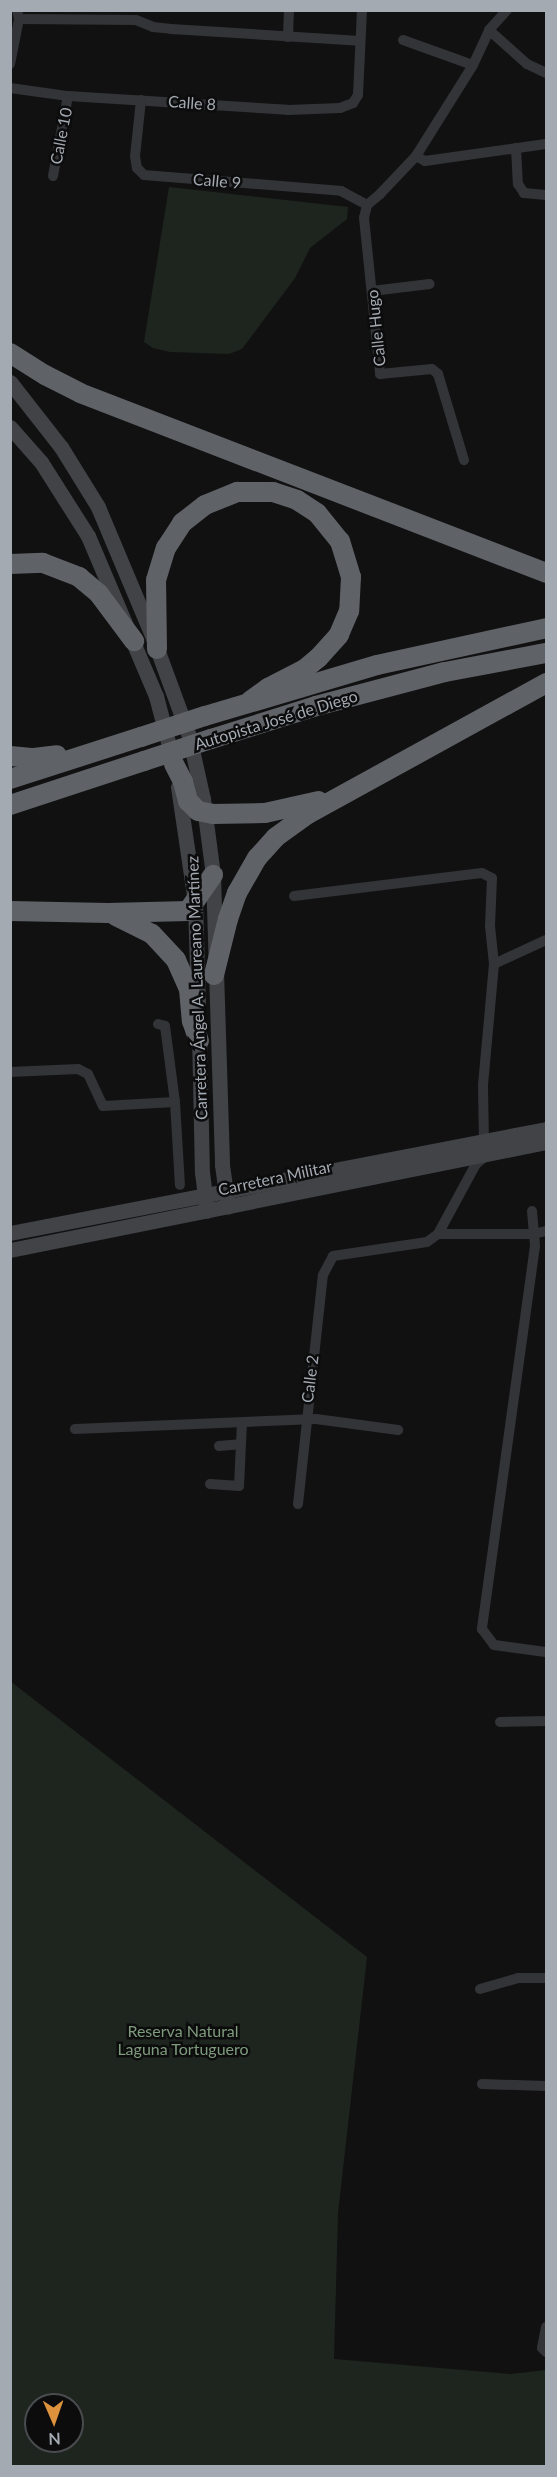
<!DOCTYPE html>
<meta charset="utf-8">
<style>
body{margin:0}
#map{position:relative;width:557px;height:2477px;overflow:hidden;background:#111112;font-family:Lato,sans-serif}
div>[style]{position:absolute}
.green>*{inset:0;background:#1e251e}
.street>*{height:10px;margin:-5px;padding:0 5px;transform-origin:5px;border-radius:5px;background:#333437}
.secondary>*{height:15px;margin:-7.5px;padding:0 7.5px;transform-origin:7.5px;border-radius:7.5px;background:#414347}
.highway>*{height:20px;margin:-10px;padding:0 10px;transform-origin:10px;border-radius:10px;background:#5f6267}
.highway-bridge>*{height:20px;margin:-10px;padding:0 10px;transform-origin:10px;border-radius:10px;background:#5f6267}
span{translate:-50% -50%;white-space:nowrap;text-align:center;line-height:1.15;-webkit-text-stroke:5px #0c0c0d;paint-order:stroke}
.street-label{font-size:16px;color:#a4aab2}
.park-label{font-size:16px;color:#7f9b7d}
.frame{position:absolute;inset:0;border:12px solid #a4aab2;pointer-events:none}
.north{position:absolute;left:24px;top:2393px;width:60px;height:60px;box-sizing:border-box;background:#0c0c0d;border:2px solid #494b4f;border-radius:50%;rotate:178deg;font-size:16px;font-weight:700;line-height:24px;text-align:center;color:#a4aab2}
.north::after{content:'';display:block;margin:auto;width:21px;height:27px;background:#dd923e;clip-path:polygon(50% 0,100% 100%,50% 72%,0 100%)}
</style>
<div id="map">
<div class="green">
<i style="clip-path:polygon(169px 187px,348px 207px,347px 219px,310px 248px,295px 278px,242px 349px,229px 354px,170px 352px,153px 348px,144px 342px)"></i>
<i style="clip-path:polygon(evenodd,10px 1681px,367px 1957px,338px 2213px,334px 2359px,511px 2374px,546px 2370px,546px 2466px,11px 2466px,10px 1681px,36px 2405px,72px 2405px,72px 2441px,36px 2441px,36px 2405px)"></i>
</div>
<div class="street">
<i style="left:19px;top:19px;width:117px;rotate:0.5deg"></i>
<i style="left:136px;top:20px;width:18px;rotate:22deg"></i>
<i style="left:153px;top:27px;width:18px;rotate:6deg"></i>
<i style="left:171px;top:29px;width:189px;rotate:3.6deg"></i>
<i style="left:489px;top:30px;width:51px;rotate:41.8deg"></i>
<i style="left:527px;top:64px;width:21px;rotate:25deg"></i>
<i style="left:288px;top:37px;width:27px;rotate:-88deg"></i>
<i style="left:403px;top:40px;width:74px;rotate:19.7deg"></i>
<i style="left:10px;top:64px;width:46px;rotate:-78.7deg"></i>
<i style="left:19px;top:19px;width:9px;rotate:-103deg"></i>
<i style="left:10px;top:88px;width:59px;rotate:7.9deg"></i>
<i style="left:68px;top:96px;width:220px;rotate:3.6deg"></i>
<i style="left:288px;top:110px;width:52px;rotate:-2.2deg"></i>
<i style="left:340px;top:108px;width:14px;rotate:-21deg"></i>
<i style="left:353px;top:103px;width:9px;rotate:-58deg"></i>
<i style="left:358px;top:95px;width:85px;rotate:-87.3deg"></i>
<i style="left:141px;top:100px;width:56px;rotate:96.1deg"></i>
<i style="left:135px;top:156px;width:12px;rotate:81deg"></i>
<i style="left:137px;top:168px;width:10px;rotate:45deg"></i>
<i style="left:144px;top:175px;width:198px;rotate:4.6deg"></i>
<i style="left:341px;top:191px;width:30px;rotate:28deg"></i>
<i style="left:516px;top:148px;width:36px;rotate:87deg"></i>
<i style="left:518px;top:184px;width:11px;rotate:56deg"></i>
<i style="left:524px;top:193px;width:22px;rotate:5deg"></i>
<i style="left:416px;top:156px;width:10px;rotate:29deg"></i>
<i style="left:425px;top:161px;width:122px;rotate:-8deg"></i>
<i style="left:53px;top:176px;width:81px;rotate:-79.4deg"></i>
<i style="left:367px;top:205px;width:13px;rotate:103deg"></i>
<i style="left:364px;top:218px;width:157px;rotate:84.1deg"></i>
<i style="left:380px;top:374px;width:52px;rotate:-5.5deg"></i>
<i style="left:432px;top:369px;width:8px;rotate:40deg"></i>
<i style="left:438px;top:374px;width:90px;rotate:73.2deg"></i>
<i style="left:367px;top:205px;width:17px;rotate:-40deg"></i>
<i style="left:380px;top:194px;width:52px;rotate:-46.5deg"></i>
<i style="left:416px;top:156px;width:107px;rotate:-57.9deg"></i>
<i style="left:473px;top:65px;width:38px;rotate:-65deg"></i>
<i style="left:489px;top:30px;width:27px;rotate:-48deg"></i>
<i style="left:372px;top:291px;width:58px;rotate:-6.9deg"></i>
<i style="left:294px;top:896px;width:189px;rotate:-7deg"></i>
<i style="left:482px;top:873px;width:11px;rotate:27deg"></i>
<i style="left:492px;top:878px;width:48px;rotate:92.4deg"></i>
<i style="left:490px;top:926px;width:38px;rotate:84deg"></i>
<i style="left:494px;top:964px;width:122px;rotate:95.2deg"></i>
<i style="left:483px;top:1086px;width:55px;rotate:89deg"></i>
<i style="left:494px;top:964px;width:57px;rotate:-24.8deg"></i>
<i style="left:158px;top:1024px;width:7px;rotate:16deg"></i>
<i style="left:165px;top:1026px;width:77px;rotate:82.5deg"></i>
<i style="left:175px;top:1102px;width:83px;rotate:86.6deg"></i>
<i style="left:10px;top:1072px;width:68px;rotate:-2.5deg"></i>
<i style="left:78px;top:1069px;width:11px;rotate:27deg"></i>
<i style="left:88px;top:1074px;width:35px;rotate:65deg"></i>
<i style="left:103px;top:1106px;width:72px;rotate:-3.2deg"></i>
<i style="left:532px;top:1211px;width:35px;rotate:85deg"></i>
<i style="left:535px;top:1246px;width:387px;rotate:97.9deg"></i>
<i style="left:482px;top:1629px;width:20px;rotate:53deg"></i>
<i style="left:494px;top:1645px;width:52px;rotate:7.7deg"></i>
<i style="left:438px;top:1234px;width:80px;rotate:-61.5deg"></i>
<i style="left:476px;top:1164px;width:13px;rotate:-39deg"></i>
<i style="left:75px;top:1429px;width:241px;rotate:-2.4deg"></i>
<i style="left:316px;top:1419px;width:83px;rotate:7.6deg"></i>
<i style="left:219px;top:1446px;width:21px;rotate:-5deg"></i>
<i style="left:210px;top:1484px;width:29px;rotate:4deg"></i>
<i style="left:239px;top:1486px;width:63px;rotate:-87.3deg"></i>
<i style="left:298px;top:1504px;width:230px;rotate:-83.8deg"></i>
<i style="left:323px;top:1275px;width:21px;rotate:-62deg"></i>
<i style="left:333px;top:1256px;width:95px;rotate:-8.5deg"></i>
<i style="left:427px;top:1242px;width:14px;rotate:-36deg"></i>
<i style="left:438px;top:1234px;width:95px"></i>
<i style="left:533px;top:1234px;width:13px;rotate:-13deg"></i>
<i style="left:500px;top:1722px;width:46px;rotate:-1.2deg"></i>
<i style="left:480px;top:1989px;width:40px;rotate:-16deg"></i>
<i style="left:518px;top:1978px;width:28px"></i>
<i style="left:482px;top:2084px;width:64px;rotate:1.8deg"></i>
<i style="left:546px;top:2327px;width:21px;rotate:101deg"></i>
<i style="left:542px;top:2348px;width:6px;rotate:45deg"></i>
</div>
<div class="secondary">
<i style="left:10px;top:382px;width:83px;rotate:51.9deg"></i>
<i style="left:61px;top:447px;width:70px;rotate:58.3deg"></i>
<i style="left:98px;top:507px;width:142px;rotate:67.2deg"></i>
<i style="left:153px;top:638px;width:104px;rotate:69.8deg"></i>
<i style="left:189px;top:736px;width:65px;rotate:77.5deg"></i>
<i style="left:203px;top:799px;width:77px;rotate:82.5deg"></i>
<i style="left:213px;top:875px;width:290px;rotate:88.2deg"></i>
<i style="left:222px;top:1165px;width:42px;rotate:81.9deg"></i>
<i style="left:10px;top:427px;width:47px;rotate:48.5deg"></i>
<i style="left:41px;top:462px;width:88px;rotate:57.6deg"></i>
<i style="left:88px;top:536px;width:174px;rotate:67deg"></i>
<i style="left:156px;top:696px;width:67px;rotate:75.3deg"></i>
<i style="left:178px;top:787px;width:116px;rotate:81.6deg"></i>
<i style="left:195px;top:902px;width:103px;rotate:88.3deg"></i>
<i style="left:199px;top:1032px;width:140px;rotate:88.8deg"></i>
<i style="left:202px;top:1172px;width:39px;rotate:83deg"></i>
<i style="left:10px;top:1233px;width:546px;rotate:-10.98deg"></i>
<i style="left:10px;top:1250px;width:547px;rotate:-11.39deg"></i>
</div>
<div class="highway">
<i style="left:10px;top:353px;width:41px;rotate:32.2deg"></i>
<i style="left:45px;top:375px;width:39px;rotate:27deg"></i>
<i style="left:80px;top:393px;width:500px;rotate:21.1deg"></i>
<i style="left:10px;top:564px;width:33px;rotate:-2deg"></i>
<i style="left:43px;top:563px;width:39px;rotate:21deg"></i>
<i style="left:79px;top:577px;width:26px;rotate:40deg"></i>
<i style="left:99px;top:594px;width:59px;rotate:53.3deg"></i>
<i style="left:157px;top:649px;width:69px;rotate:-90.8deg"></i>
<i style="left:156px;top:580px;width:34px;rotate:-73deg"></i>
<i style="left:166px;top:548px;width:30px;rotate:-57deg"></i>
<i style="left:182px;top:523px;width:29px;rotate:-38deg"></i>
<i style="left:205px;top:505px;width:35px;rotate:-22deg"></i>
<i style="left:237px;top:492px;width:36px"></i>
<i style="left:273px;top:492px;width:25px;rotate:18deg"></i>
<i style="left:297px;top:500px;width:24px;rotate:33deg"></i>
<i style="left:317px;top:513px;width:36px;rotate:51deg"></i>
<i style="left:340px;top:541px;width:38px;rotate:73deg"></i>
<i style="left:351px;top:577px;width:34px;rotate:93deg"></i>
<i style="left:349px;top:611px;width:26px;rotate:113deg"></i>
<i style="left:339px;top:635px;width:31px;rotate:132deg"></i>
<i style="left:318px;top:658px;width:17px;rotate:140deg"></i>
<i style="left:305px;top:669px;width:42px;rotate:152.8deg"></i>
<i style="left:268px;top:688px;width:22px;rotate:144deg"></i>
<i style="left:205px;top:716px;width:179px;rotate:-16.5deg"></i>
<i style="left:377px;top:665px;width:173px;rotate:-12.3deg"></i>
<i style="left:211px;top:739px;width:110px;rotate:-17.4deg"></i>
<i style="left:316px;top:706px;width:133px;rotate:-14.8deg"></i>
<i style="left:445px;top:672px;width:103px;rotate:-10.7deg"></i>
<i style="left:10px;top:756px;width:24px;rotate:5deg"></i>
<i style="left:34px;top:758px;width:23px;rotate:-7deg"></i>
<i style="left:174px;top:764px;width:20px;rotate:63deg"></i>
<i style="left:183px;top:782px;width:20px;rotate:75deg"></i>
<i style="left:188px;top:801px;width:14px;rotate:45deg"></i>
<i style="left:198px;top:811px;width:15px;rotate:11deg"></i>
<i style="left:213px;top:814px;width:52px;rotate:-1.1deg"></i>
<i style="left:265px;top:813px;width:55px;rotate:-12.5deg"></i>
<i style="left:10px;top:779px;width:138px;rotate:-17.8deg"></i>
<i style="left:10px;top:805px;width:141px;rotate:-18.2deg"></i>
<i style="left:10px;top:911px;width:98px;rotate:1.2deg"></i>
<i style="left:108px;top:913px;width:80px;rotate:-1.4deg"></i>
<i style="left:188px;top:911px;width:44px;rotate:-55.2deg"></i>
<i style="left:116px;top:916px;width:40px;rotate:26.6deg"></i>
<i style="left:152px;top:934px;width:35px;rotate:47deg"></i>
<i style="left:176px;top:960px;width:32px;rotate:66deg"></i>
<i style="left:189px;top:989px;width:32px;rotate:85deg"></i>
<i style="left:192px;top:1021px;width:21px;rotate:71deg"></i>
<i style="left:214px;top:975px;width:58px;rotate:-76deg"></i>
<i style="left:228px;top:919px;width:28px;rotate:-71deg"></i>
<i style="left:237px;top:893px;width:40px;rotate:-60.3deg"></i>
<i style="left:257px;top:858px;width:28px;rotate:-48deg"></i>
<i style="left:276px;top:837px;width:39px;rotate:-36deg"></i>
<i style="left:308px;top:814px;width:272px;rotate:-28.8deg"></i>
</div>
<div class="highway-bridge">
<i style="left:141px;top:737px;width:67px;rotate:-18.2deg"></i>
<i style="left:144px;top:761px;width:71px;rotate:-18.2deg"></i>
</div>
<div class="street-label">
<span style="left:192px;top:103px;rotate:4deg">Calle 8</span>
<span style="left:61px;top:136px;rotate:-79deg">Calle 10</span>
<span style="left:217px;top:181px;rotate:5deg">Calle 9</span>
<span style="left:376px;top:328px;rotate:-96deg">Calle Hugo</span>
<span style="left:276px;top:720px;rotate:-17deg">Autopista José de Diego</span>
<span style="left:197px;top:988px;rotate:-92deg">Carretera Ángel A. Laureano Martínez</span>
<span style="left:275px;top:1178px;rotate:-12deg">Carretera Militar</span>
<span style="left:310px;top:1379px;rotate:-83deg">Calle 2</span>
</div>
<div class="park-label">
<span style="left:183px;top:2040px">Reserva Natural<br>Laguna Tortuguero</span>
</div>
<div class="frame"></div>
<div class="north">N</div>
</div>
